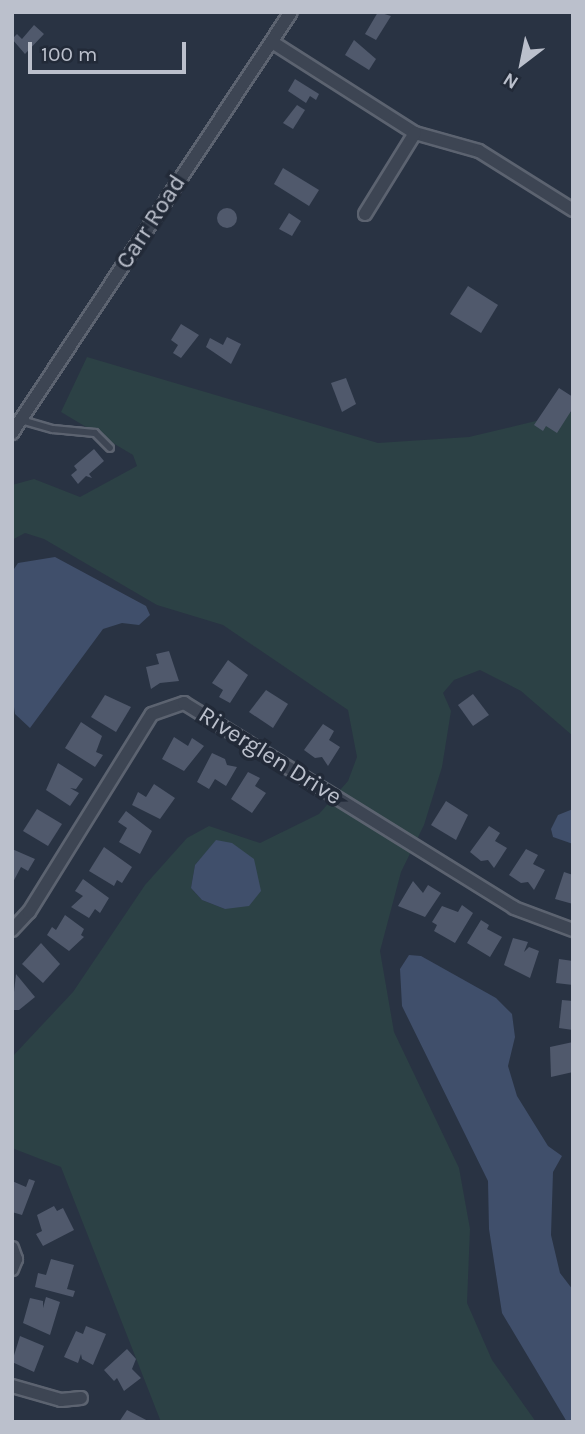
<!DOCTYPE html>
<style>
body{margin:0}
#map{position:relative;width:585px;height:1434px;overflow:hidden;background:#293343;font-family:Karla,sans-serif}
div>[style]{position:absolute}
.green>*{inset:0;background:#2c4145}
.water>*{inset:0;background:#404f6b}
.building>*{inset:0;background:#50596c}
.round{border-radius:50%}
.roads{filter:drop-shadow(2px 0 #5c6370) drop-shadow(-2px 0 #5c6370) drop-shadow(0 2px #5c6370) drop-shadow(0 -2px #5c6370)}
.lane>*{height:6px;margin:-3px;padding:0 3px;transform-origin:3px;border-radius:3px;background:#3d4553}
.street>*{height:12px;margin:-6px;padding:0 6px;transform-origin:6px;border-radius:6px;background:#3d4553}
span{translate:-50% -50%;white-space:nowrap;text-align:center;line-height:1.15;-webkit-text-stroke:7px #222a38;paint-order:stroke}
.street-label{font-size:24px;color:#bbc0cc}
.frame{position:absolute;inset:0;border:14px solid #bbc0cc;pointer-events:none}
.north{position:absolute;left:487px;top:28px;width:70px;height:70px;-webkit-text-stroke:5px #222a38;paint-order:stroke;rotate:212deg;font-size:19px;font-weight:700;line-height:28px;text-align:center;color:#bbc0cc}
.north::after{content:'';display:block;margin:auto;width:24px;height:32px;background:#bbc0cc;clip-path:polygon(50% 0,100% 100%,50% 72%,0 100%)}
.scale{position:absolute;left:28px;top:42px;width:158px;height:32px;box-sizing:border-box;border:4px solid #bbc0cc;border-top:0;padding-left:9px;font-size:21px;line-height:24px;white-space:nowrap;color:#bbc0cc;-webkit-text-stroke:5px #222a38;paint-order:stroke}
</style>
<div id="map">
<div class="green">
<i style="clip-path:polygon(evenodd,87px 357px,378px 443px,469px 437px,573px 412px,573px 736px,521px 691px,480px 670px,454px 680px,443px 693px,451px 711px,442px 767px,424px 825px,401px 872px,380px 951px,394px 1032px,459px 1168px,470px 1229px,467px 1303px,492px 1360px,536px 1422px,161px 1422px,61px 1167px,12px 1148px,12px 1057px,73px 992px,145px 885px,187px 838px,209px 826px,260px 843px,319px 814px,348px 781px,357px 757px,348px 710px,223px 625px,157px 605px,44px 539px,25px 533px,12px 540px,12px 485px,34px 479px,80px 497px,137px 466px,133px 455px,61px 412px,87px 357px,216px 841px,225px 909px,202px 900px,191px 888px,195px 865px,216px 841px)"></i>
</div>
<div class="water">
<i style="clip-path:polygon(55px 557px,146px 606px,150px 615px,139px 625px,122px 623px,103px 629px,30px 728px,15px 714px,12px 693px,12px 572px,18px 563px)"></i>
<i style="clip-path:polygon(573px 809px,573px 844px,553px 837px,551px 829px,558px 815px)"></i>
<i style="clip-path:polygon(216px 840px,232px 843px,254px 859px,261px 891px,249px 906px,225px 909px,202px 900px,191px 888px,195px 865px)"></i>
<i style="clip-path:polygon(409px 955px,421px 956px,496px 998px,512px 1014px,515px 1037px,508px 1066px,517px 1096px,548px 1146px,562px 1156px,553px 1172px,551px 1235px,560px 1273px,573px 1290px,573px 1422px,567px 1422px,502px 1313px,489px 1229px,488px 1181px,402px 1006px,400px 969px)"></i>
</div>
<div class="building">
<i style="clip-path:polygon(378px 12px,391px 16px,376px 40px,365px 34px)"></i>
<i style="clip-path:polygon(34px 25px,44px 34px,25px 54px,12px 39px,17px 34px,22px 39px)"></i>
<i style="clip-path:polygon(354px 40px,376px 59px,369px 70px,345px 55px)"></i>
<i style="clip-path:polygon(295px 79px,319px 94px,316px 100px,310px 96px,306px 103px,288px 91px)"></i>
<i style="clip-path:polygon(297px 105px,305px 110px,293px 129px,283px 123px)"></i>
<i style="clip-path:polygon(283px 168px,319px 190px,309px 206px,274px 184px)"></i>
<i class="round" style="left:217px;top:208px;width:20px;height:20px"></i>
<i style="clip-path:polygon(289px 213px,301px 221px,292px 236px,279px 229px)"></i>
<i style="clip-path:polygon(468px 286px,498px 305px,481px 333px,450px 314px)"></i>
<i style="clip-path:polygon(181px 324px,199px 335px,181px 358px,173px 353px,178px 345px,171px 340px)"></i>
<i style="clip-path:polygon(227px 337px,241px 344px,231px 364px,206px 347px,210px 338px,223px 345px)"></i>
<i style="clip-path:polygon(346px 378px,356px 404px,342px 412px,331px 383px)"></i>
<i style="clip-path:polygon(559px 388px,573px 397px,573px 408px,557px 433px,546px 426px,543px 431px,534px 425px)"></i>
<i style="clip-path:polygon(94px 449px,104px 461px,89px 474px,92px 478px,86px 476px,78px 484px,71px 475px,77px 470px,74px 466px)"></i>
<i style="clip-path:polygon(169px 651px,179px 681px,160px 683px,151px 689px,146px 667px,159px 664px,156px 654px)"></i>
<i style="clip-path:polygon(228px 660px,248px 675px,230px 703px,219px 697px,223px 690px,212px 683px)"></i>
<i style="clip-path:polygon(266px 690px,288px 704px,273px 728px,249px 712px)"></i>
<i style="clip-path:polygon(473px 694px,489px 715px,473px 726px,458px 705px)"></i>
<i style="clip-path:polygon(105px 695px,131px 707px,116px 732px,91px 717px)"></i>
<i style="clip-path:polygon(81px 722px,102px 736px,96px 752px,103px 755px,95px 767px,65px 748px)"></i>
<i style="clip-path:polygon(323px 724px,334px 731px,329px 740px,340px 747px,328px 766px,322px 757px,315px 758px,304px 750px)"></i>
<i style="clip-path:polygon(174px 737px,188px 746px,192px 738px,204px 746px,184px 771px,162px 759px)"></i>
<i style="clip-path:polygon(212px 753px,225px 759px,227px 765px,237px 767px,226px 786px,215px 779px,209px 789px,197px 782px)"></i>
<i style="clip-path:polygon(58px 763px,83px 779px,76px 789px,70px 788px,79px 793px,70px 806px,46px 790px)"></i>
<i style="clip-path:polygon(248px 772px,260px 778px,255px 786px,266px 793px,252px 813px,231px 799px)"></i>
<i style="clip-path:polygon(154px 784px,175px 798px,160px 819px,132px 805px,138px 792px,146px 797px)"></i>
<i style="clip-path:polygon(446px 801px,468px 815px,456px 840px,431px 825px)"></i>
<i style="clip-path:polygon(37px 809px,62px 824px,48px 846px,23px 831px)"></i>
<i style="clip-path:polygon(126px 811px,152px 831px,140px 854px,119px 842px,127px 828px,118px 822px)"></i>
<i style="clip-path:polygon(489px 826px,500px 833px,495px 841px,507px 848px,494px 868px,488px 860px,481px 861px,470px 852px)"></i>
<i style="clip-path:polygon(104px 847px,132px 867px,122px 883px,117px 880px,114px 886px,89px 871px)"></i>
<i style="clip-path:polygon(12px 849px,35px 859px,28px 871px,21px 867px,12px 884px)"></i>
<i style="clip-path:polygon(526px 849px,538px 855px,533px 864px,545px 870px,534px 890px,528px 882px,521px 883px,509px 875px)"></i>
<i style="clip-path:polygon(564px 872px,573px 875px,573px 904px,555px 899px)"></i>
<i style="clip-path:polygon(83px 879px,109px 898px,100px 913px,95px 909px,89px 918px,71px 907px,83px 896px,75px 891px)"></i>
<i style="clip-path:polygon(413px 881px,423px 893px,428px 885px,441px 893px,425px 917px,398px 906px)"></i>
<i style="clip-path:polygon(462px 905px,473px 913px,455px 943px,434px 931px,437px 925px,432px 922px,442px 906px,458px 912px)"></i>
<i style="clip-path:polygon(65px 915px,84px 929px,81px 935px,84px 937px,69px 951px,47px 935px,52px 927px,56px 930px)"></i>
<i style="clip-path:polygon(481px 920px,489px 925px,487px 929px,502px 937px,490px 957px,467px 943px)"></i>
<i style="clip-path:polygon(513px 938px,528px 942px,524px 952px,529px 947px,539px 951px,530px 978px,504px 965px)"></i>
<i style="clip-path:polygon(41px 943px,60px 964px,43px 983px,22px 964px)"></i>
<i style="clip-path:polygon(559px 959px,573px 961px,573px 985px,556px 983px)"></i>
<i style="clip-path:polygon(16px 974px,35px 997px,19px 1010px,12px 1010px)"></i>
<i style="clip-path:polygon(562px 1000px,573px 1001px,573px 1030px,559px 1028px)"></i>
<i style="clip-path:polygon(573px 1042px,573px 1072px,551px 1077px,550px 1047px)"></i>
<i style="clip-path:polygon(29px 1179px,35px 1181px,22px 1215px,12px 1212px,12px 1181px,26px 1187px)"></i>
<i style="clip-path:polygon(54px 1206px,57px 1211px,63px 1208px,74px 1230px,43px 1246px,36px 1234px,42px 1231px,37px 1215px)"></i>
<i style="clip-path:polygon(51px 1259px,74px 1265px,67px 1289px,75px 1291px,73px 1297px,35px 1287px,38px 1273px,46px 1275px)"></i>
<i style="clip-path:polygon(46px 1297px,60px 1302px,50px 1335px,23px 1323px,30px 1298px,43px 1301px,43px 1308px)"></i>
<i style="clip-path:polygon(86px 1326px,106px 1334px,93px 1365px,82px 1359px,81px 1354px,78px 1363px,64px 1357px,76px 1331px,83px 1334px)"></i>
<i style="clip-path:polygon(20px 1336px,44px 1346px,34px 1372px,12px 1362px)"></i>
<i style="clip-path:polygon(127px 1349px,136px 1359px,132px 1369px,141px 1378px,124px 1391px,117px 1378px,114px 1381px,104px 1370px)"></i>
<i style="clip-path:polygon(127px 1410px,150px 1422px,119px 1422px)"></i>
</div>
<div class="roads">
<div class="lane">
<i style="left:21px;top:420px;width:33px;rotate:16deg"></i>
<i style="left:53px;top:429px;width:42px;rotate:5.4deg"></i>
<i style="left:95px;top:433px;width:21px;rotate:45deg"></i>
</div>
<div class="street">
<i style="left:272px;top:42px;width:169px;rotate:32.5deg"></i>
<i style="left:415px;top:133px;width:66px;rotate:15.7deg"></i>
<i style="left:479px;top:151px;width:111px;rotate:32.1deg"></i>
<i style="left:365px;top:214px;width:95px;rotate:-58.3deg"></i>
<i style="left:12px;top:433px;width:505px;rotate:-56.47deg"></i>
<i style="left:12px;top:930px;width:25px;rotate:-47deg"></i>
<i style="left:29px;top:912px;width:233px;rotate:-58.2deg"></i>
<i style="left:152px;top:714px;width:34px;rotate:-19deg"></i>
<i style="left:184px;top:703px;width:388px;rotate:31.8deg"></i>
<i style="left:514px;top:908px;width:63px;rotate:20.4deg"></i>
<i style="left:12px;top:1248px;width:12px;rotate:70deg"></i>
<i style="left:16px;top:1259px;width:11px;rotate:112deg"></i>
<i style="left:12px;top:1386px;width:51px;rotate:15.9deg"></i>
<i style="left:61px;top:1400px;width:20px;rotate:-6deg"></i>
</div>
</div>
<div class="street-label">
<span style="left:151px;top:222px;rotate:-57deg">Carr Road</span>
<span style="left:270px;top:756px;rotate:32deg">Riverglen Drive</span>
</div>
<div class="frame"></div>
<div class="north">N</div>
<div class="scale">100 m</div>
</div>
